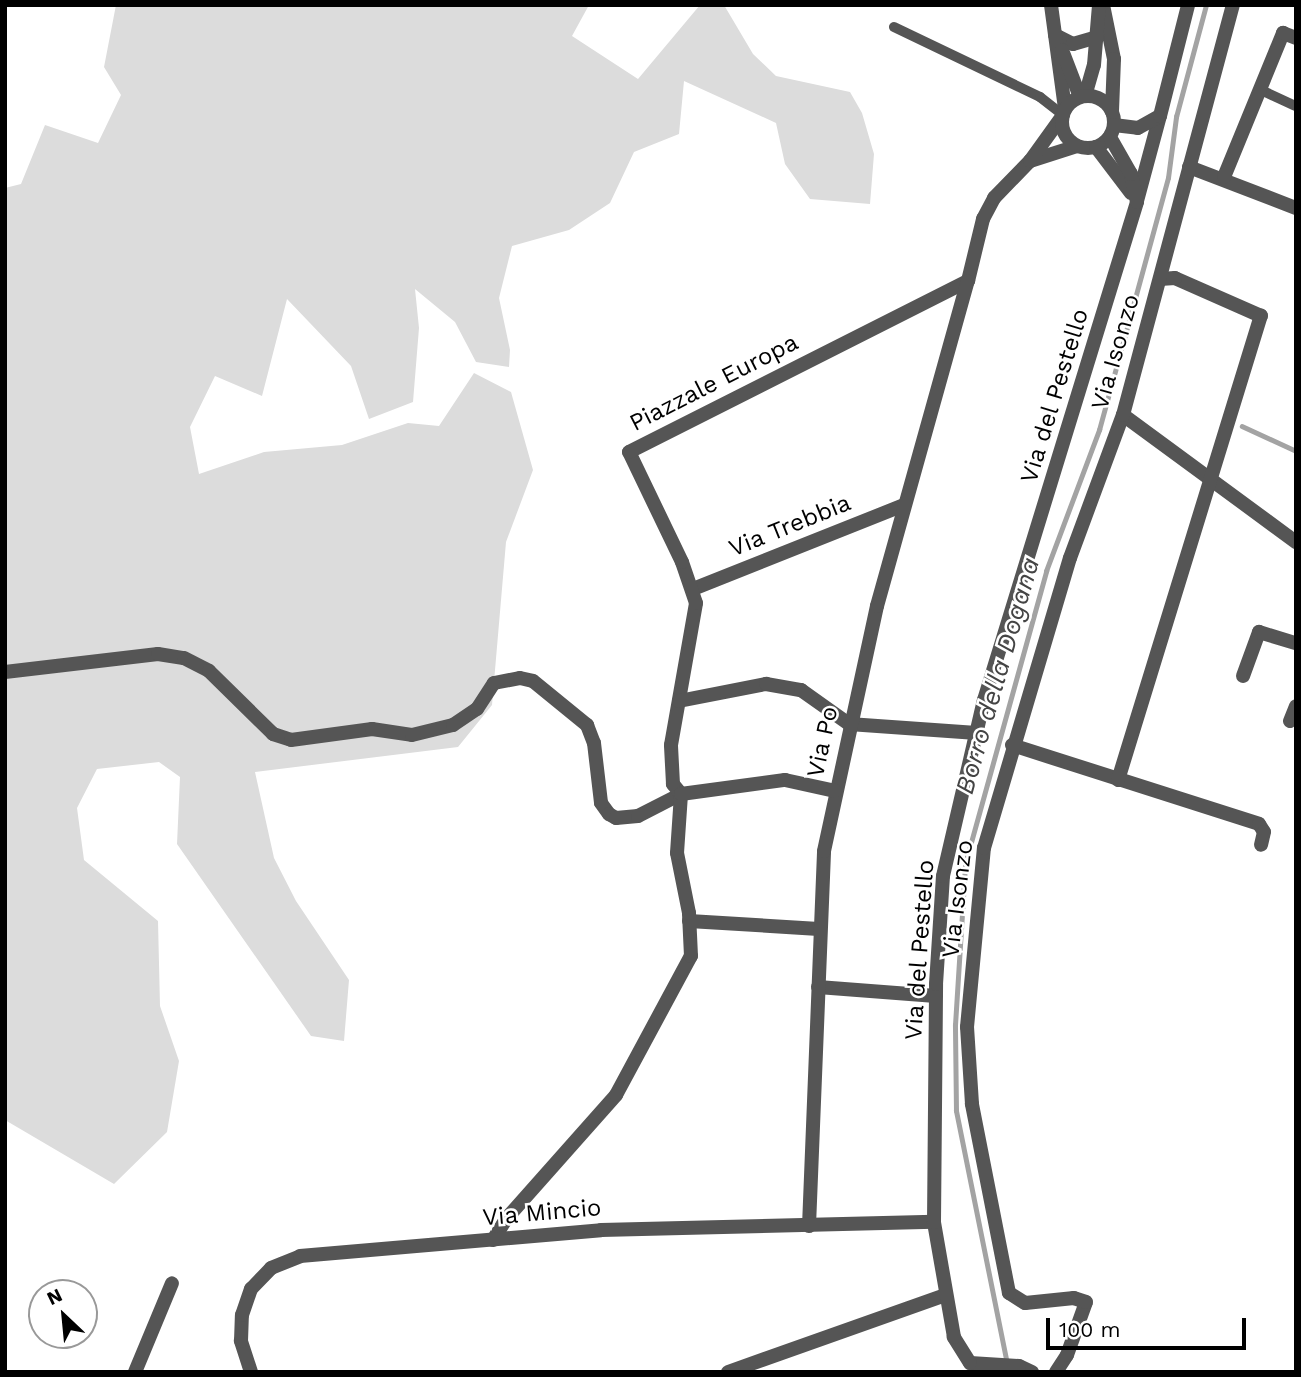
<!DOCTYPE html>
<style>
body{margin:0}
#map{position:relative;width:1301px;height:1377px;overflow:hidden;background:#fff;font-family:"Work Sans",sans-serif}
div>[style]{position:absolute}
.green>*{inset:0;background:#dcdcdc}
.stream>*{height:4.5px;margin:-2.25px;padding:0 2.25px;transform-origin:2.25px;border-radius:2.25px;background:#a3a3a3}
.pedestrian>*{height:10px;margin:-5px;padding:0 5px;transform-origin:5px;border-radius:5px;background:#555}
.minor>*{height:14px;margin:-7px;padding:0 7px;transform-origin:7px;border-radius:7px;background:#555}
.tertiary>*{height:14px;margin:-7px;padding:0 7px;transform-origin:7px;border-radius:7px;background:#555}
.tertiary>.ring{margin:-7px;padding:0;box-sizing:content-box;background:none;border:14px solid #555;border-radius:50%}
span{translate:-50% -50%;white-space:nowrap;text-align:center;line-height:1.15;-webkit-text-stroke:5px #fff;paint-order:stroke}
.street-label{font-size:24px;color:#000}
.water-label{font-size:26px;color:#444;font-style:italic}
.frame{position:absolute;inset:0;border:7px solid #000;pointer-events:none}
.north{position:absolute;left:28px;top:1279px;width:70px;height:70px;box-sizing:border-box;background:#fff;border:2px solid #999;border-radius:50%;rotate:334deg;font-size:19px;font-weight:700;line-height:28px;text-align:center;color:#000}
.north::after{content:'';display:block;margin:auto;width:24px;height:32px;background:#000;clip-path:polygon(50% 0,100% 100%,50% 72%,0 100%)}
.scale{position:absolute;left:1046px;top:1318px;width:200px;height:32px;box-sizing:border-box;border:4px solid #000;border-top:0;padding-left:9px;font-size:21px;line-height:24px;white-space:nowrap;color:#000;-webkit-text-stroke:5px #fff;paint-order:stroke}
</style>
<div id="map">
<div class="green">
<i style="clip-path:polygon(116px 5px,589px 5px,572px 36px,638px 79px,700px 5px,724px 5px,753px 54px,776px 76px,850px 92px,862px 113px,874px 154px,870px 204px,810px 199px,785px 164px,776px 123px,684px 81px,679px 134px,634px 152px,610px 203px,569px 230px,512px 246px,499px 298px,510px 350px,509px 367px,476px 362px,455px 322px,415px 289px,419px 328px,413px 402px,369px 419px,351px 366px,287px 299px,262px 396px,215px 376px,190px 427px,199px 474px,264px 452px,342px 445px,408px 423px,439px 426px,474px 373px,511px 392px,533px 470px,506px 542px,492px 705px,458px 747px,255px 772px,274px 858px,296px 901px,349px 980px,344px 1041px,311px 1036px,177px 844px,180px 777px,159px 762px,97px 769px,77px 808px,84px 860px,158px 921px,160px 1006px,179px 1061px,167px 1132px,114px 1184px,5px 1120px,5px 188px,21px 184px,45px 125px,98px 143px,121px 95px,104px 67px)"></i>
</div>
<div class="stream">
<i style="left:1242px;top:426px;width:60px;rotate:24.8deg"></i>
<i style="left:1007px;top:1364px;width:258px;rotate:-101.4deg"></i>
<i style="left:956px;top:1111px;width:86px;rotate:-90.7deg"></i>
<i style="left:955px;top:1025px;width:161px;rotate:-86.4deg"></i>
<i style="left:965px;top:864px;width:304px;rotate:-74.5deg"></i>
<i style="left:1046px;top:571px;width:151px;rotate:-69.4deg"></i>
<i style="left:1099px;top:430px;width:261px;rotate:-74.7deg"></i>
<i style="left:1168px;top:178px;width:62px;rotate:-82.5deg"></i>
<i style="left:1176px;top:117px;width:116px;rotate:-75deg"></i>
</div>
<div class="pedestrian">
<i style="left:894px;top:27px;width:162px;rotate:25.6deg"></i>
<i style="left:1040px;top:97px;width:29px;rotate:38deg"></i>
<i style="left:1261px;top:90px;width:38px;rotate:25deg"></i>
</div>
<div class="minor">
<i style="left:1103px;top:5px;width:55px;rotate:78.5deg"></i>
<i style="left:1114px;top:59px;width:53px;rotate:92.2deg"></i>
<i style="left:1055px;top:35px;width:20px;rotate:27deg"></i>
<i style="left:1073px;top:44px;width:26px;rotate:-16deg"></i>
<i style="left:1085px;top:96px;width:32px;rotate:-74deg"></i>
<i style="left:1094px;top:65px;width:60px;rotate:-85.2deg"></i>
<i style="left:1030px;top:161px;width:49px;rotate:-17.7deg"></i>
<i style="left:1189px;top:167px;width:115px;rotate:21deg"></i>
<i style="left:1224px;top:177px;width:156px;rotate:-67.7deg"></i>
<i style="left:1283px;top:33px;width:14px;rotate:21deg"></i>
<i style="left:1137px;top:201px;width:88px;rotate:-74.9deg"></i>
<i style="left:1123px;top:415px;width:215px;rotate:36.3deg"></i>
<i style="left:693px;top:589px;width:227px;rotate:-21.7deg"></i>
<i style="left:5px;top:672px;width:154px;rotate:-6.7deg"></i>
<i style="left:158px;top:654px;width:26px;rotate:9deg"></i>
<i style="left:184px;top:658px;width:28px;rotate:27deg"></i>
<i style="left:209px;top:671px;width:90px;rotate:44.5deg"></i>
<i style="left:273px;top:734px;width:19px;rotate:18deg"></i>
<i style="left:291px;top:740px;width:82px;rotate:-7.7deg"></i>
<i style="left:372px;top:729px;width:40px;rotate:8.5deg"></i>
<i style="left:412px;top:735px;width:42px;rotate:-13.7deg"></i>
<i style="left:453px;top:725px;width:29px;rotate:-34deg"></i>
<i style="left:477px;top:709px;width:31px;rotate:-57deg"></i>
<i style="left:494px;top:683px;width:26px;rotate:-11deg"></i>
<i style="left:520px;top:678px;width:13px;rotate:13deg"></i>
<i style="left:533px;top:681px;width:70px;rotate:39.2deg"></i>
<i style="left:587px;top:725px;width:19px;rotate:69deg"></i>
<i style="left:594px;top:743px;width:60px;rotate:83.3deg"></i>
<i style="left:601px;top:803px;width:14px;rotate:54deg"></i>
<i style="left:609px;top:814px;width:8px;rotate:30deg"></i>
<i style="left:616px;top:818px;width:22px;rotate:-5deg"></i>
<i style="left:638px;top:816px;width:48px;rotate:-27.1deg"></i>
<i style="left:681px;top:794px;width:13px;rotate:-129deg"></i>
<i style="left:673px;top:784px;width:39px;rotate:-93deg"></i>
<i style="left:671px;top:745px;width:144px;rotate:-80deg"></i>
<i style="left:696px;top:603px;width:43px;rotate:-108.9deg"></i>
<i style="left:682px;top:562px;width:122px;rotate:-115.7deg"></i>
<i style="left:629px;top:452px;width:380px;rotate:-26.8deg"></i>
<i style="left:968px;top:281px;width:64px;rotate:-76.4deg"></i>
<i style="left:983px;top:219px;width:24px;rotate:-62deg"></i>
<i style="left:994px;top:198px;width:52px;rotate:-45.8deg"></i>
<i style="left:1030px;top:161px;width:57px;rotate:-54.3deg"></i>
<i style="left:1243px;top:676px;width:47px;rotate:-70deg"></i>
<i style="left:1259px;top:632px;width:39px;rotate:17deg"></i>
<i style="left:679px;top:701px;width:89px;rotate:-11.1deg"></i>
<i style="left:766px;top:684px;width:36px;rotate:10deg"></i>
<i style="left:801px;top:690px;width:59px;rotate:35.3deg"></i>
<i style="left:849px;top:724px;width:128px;rotate:4deg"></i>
<i style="left:1290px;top:721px;width:16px;rotate:-68deg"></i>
<i style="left:1012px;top:745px;width:259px;rotate:17.7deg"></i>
<i style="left:1259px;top:824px;width:9px;rotate:58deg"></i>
<i style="left:1264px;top:832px;width:13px;rotate:103deg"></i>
<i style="left:1118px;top:780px;width:486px;rotate:-72.9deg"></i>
<i style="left:1261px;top:316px;width:94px;rotate:-156.2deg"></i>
<i style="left:1175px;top:278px;width:15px;rotate:176deg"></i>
<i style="left:689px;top:921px;width:130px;rotate:3.5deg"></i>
<i style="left:818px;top:987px;width:118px;rotate:4.4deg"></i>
<i style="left:809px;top:1226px;width:375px;rotate:-87.7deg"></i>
<i style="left:824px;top:851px;width:251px;rotate:-77.8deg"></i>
<i style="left:877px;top:606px;width:337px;rotate:-74.4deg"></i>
<i style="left:493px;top:1240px;width:25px;rotate:-58deg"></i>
<i style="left:506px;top:1219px;width:166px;rotate:-48.4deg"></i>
<i style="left:616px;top:1095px;width:158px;rotate:-61.7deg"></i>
<i style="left:691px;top:956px;width:43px;rotate:-92.7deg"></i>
<i style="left:689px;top:913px;width:61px;rotate:-101.3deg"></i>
<i style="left:677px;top:853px;width:59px;rotate:-86.1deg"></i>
<i style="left:681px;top:794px;width:105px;rotate:-7.7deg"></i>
<i style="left:785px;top:780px;width:51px;rotate:12.4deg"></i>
<i style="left:135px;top:1372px;width:96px;rotate:-67.4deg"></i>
<i style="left:251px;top:1372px;width:33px;rotate:-108deg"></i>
<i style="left:241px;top:1341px;width:26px;rotate:-88deg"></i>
<i style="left:242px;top:1315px;width:28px;rotate:-71deg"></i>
<i style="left:251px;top:1289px;width:29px;rotate:-46deg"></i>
<i style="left:271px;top:1268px;width:31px;rotate:-22deg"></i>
<i style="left:300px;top:1256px;width:302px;rotate:-4.9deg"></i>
<i style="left:601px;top:1230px;width:333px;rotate:-1.4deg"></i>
<i style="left:728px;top:1372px;width:231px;rotate:-19.5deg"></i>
</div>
<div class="tertiary">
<i style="left:1051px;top:5px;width:105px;rotate:82.3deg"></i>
<i style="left:1062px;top:50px;width:50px;rotate:69deg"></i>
<i class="ring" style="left:1062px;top:96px;width:38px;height:38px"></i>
<i style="left:1114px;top:125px;width:24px;rotate:7deg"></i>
<i style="left:1138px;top:128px;width:25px;rotate:-29deg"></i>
<i style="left:1160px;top:116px;width:114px;rotate:-75.8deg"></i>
<i style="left:1096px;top:147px;width:58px;rotate:52.7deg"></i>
<i style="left:1032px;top:1372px;width:14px;rotate:-155deg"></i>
<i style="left:1019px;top:1366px;width:49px;rotate:-176.5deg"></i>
<i style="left:970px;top:1363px;width:31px;rotate:-122deg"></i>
<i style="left:954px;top:1337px;width:117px;rotate:-99.9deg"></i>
<i style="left:934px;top:1222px;width:238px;rotate:-89.5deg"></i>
<i style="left:936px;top:984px;width:108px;rotate:-86.3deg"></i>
<i style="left:943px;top:876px;width:181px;rotate:-76.9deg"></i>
<i style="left:984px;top:700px;width:521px;rotate:-72.92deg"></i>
<i style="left:1137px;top:202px;width:29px;rotate:-102deg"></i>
<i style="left:1131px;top:174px;width:43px;rotate:-119.6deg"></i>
<i style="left:1056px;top:1372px;width:20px;rotate:-57deg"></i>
<i style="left:1067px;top:1355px;width:56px;rotate:-70.3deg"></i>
<i style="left:1086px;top:1302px;width:13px;rotate:-162deg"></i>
<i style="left:1074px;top:1298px;width:49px;rotate:174.2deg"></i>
<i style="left:1025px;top:1303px;width:19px;rotate:-148deg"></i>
<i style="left:1009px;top:1293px;width:193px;rotate:-101.1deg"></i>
<i style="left:972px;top:1104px;width:77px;rotate:-93.7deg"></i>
<i style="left:967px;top:1027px;width:180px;rotate:-84.6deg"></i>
<i style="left:984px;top:848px;width:302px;rotate:-73.5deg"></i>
<i style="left:1070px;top:558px;width:153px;rotate:-69.7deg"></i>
<i style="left:1123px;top:415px;width:424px;rotate:-75deg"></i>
</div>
<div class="street-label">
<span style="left:1116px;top:352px;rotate:-74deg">Via Isonzo</span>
<span style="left:714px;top:383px;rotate:-27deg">Piazzale Europa</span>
<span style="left:1055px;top:396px;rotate:-73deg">Via del Pestello</span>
<span style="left:790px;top:526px;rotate:-22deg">Via Trebbia</span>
<span style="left:823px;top:742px;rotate:-78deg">Via Po</span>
<span style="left:958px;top:899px;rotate:-83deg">Via Isonzo</span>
<span style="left:920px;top:950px;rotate:-86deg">Via del Pestello</span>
<span style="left:542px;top:1213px;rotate:-5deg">Via Mincio</span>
</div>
<div class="water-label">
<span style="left:998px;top:676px;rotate:-74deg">Borro della Dogana</span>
</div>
<div class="frame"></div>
<div class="north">N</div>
<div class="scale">100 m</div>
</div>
